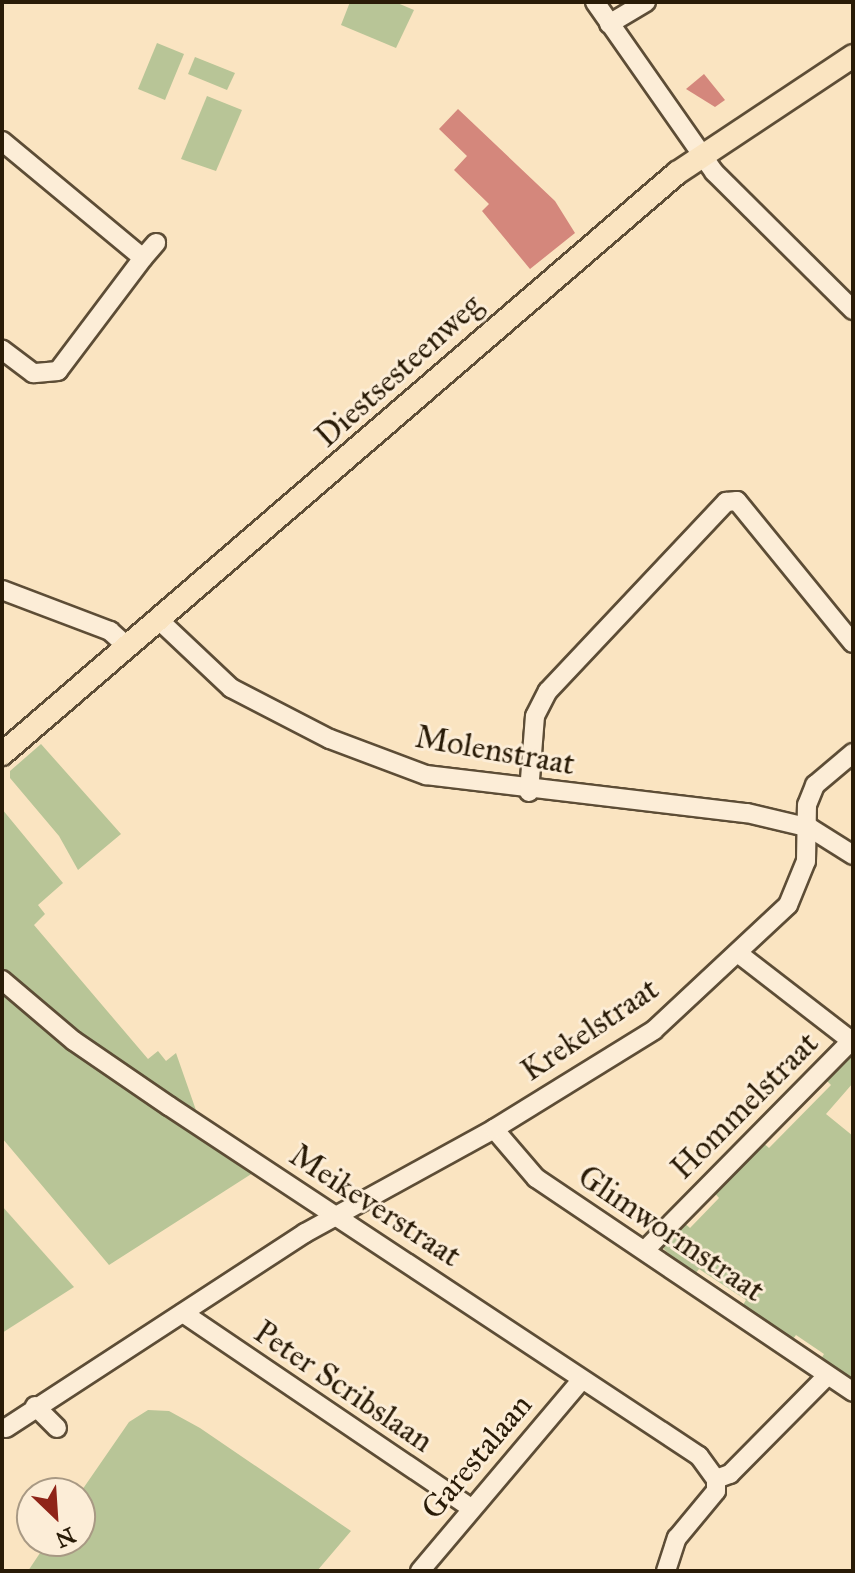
<!DOCTYPE html>
<style>
body{margin:0}
#map{position:relative;width:855px;height:1573px;overflow:hidden;background:#fae4c1;font-family:"IM FELL Great Primer",serif}
div>[style]{position:absolute}
.green>*{inset:0;background:#b8c597}
.building>*{inset:0;background:#d4877c}
.roads{filter:drop-shadow(2px 0 #5d4d36) drop-shadow(-2px 0 #5d4d36) drop-shadow(0 2px #5d4d36) drop-shadow(0 -2px #5d4d36)}
.minor>*{height:18px;margin:-9px;padding:0 9px;transform-origin:9px;border-radius:9px;background:#fcedd7}
.major>*{height:22px;margin:-11px;padding:0 11px;transform-origin:11px;border-radius:11px;background:#fae4c1}
span{translate:-50% -50%;white-space:nowrap;text-align:center;line-height:1.15;-webkit-text-stroke:6px #fcedd7;paint-order:stroke}
.street-label{font-size:32px;color:#291b07}
.frame{position:absolute;inset:0;border:4px solid #291b07;pointer-events:none}
.north{position:absolute;left:16px;top:1477px;width:80px;height:80px;box-sizing:border-box;background:#fcedd7;border:2px solid #a89984;border-radius:50%;rotate:155deg;font-size:22px;font-weight:700;line-height:32px;text-align:center;color:#291b07}
.north::after{content:'';display:block;margin:auto;width:28px;height:36px;background:#8f2418;clip-path:polygon(50% 0,100% 100%,50% 72%,0 100%)}
</style>
<div id="map">
<div class="green">
<i style="clip-path:polygon(350px 2px,395px 2px,414px 10px,396px 48px,341px 25px)"></i>
<i style="clip-path:polygon(157px 43px,184px 54px,165px 100px,138px 89px)"></i>
<i style="clip-path:polygon(195px 57px,235px 73px,227px 90px,188px 74px)"></i>
<i style="clip-path:polygon(207px 96px,242px 110px,216px 171px,181px 159px)"></i>
<i style="clip-path:polygon(41px 744px,121px 834px,78px 870px,59px 836px,10px 778px,10px 771px)"></i>
<i style="clip-path:polygon(2px 809px,63px 883px,38px 905px,45px 914px,34px 925px,148px 1059px,158px 1051px,166px 1061px,176px 1053px,198px 1116px,256px 1171px,109px 1265px,2px 1138px)"></i>
<i style="clip-path:polygon(853px 1057px,853px 1083px,826px 1114px,853px 1136px,853px 1383px,819px 1362px,824px 1354px,796px 1335px,790px 1343px,740px 1310px,746px 1300px,699px 1269px,692px 1278px,661px 1246px,682px 1221px,690px 1228px,719px 1198px,712px 1190px,760px 1140px,769px 1148px,831px 1085px,823px 1077px,840px 1060px)"></i>
<i style="clip-path:polygon(2px 1206px,74px 1287px,2px 1333px)"></i>
<i style="clip-path:polygon(148px 1410px,169px 1411px,200px 1428px,351px 1531px,317px 1571px,28px 1571px,48px 1541px,80px 1541px,80px 1493px,129px 1422px)"></i>
</div>
<div class="building">
<i style="clip-path:polygon(704px 74px,725px 100px,715px 107px,686px 89px)"></i>
<i style="clip-path:polygon(458px 109px,555px 201px,575px 233px,530px 269px,482px 211px,489px 204px,454px 170px,467px 156px,439px 129px)"></i>
</div>
<div class="roads">
<div class="minor">
<i style="left:595px;top:2px;width:208px;rotate:55deg"></i>
<i style="left:714px;top:172px;width:196px;rotate:44.8deg"></i>
<i style="left:609px;top:24px;width:43px;rotate:-30.7deg"></i>
<i style="left:2px;top:141px;width:183px;rotate:39.7deg"></i>
<i style="left:143px;top:258px;width:141px;rotate:127deg"></i>
<i style="left:58px;top:371px;width:25px;rotate:175deg"></i>
<i style="left:33px;top:373px;width:39px;rotate:-143deg"></i>
<i style="left:143px;top:258px;width:20px;rotate:-49deg"></i>
<i style="left:2px;top:590px;width:116px;rotate:20.8deg"></i>
<i style="left:110px;top:631px;width:24px;rotate:42deg"></i>
<i style="left:160px;top:621px;width:98px;rotate:43.3deg"></i>
<i style="left:231px;top:688px;width:111px;rotate:27.3deg"></i>
<i style="left:330px;top:739px;width:103px;rotate:20.6deg"></i>
<i style="left:426px;top:775px;width:323px;rotate:6.8deg"></i>
<i style="left:747px;top:813px;width:65px;rotate:13.4deg"></i>
<i style="left:810px;top:828px;width:51px;rotate:32.1deg"></i>
<i style="left:529px;top:792px;width:76px;rotate:-85.5deg"></i>
<i style="left:535px;top:716px;width:28px;rotate:-63deg"></i>
<i style="left:548px;top:691px;width:260px;rotate:-46.7deg"></i>
<i style="left:726px;top:502px;width:11px;rotate:-5deg"></i>
<i style="left:737px;top:501px;width:183px;rotate:50.8deg"></i>
<i style="left:739px;top:954px;width:144px;rotate:37.7deg"></i>
<i style="left:2px;top:980px;width:94px;rotate:40.3deg"></i>
<i style="left:74px;top:1041px;width:115px;rotate:34.4deg"></i>
<i style="left:169px;top:1106px;width:635px;rotate:33.44deg"></i>
<i style="left:699px;top:1456px;width:29px;rotate:54deg"></i>
<i style="left:494px;top:1129px;width:65px;rotate:49.4deg"></i>
<i style="left:536px;top:1178px;width:382px;rotate:34deg"></i>
<i style="left:647px;top:1248px;width:291px;rotate:-45.4deg"></i>
<i style="left:183px;top:1313px;width:348px;rotate:34.1deg"></i>
<i style="left:35px;top:1406px;width:31px;rotate:45deg"></i>
<i style="left:6px;top:1428px;width:357px;rotate:-33.1deg"></i>
<i style="left:305px;top:1233px;width:216px;rotate:-28.8deg"></i>
<i style="left:494px;top:1129px;width:188px;rotate:-31.7deg"></i>
<i style="left:654px;top:1030px;width:183px;rotate:-43deg"></i>
<i style="left:788px;top:905px;width:48px;rotate:-67.8deg"></i>
<i style="left:806px;top:861px;width:56px;rotate:-89deg"></i>
<i style="left:807px;top:805px;width:22px;rotate:-68deg"></i>
<i style="left:815px;top:785px;width:50px;rotate:-40.1deg"></i>
<i style="left:716px;top:1479px;width:15px;rotate:-20deg"></i>
<i style="left:730px;top:1474px;width:138px;rotate:-45.3deg"></i>
<i style="left:420px;top:1571px;width:248px;rotate:-49.8deg"></i>
<i style="left:666px;top:1571px;width:35px;rotate:-72deg"></i>
<i style="left:677px;top:1538px;width:61px;rotate:-50.3deg"></i>
<i style="left:716px;top:1491px;width:12px;rotate:-90deg"></i>
</div>
<div class="major">
<i style="left:2px;top:754px;width:891px;rotate:-40.72deg"></i>
<i style="left:677px;top:173px;width:211px;rotate:-33.6deg"></i>
</div>
</div>
<div class="street-label">
<span style="left:399px;top:371px;rotate:-42deg">Diestsesteenweg</span>
<span style="left:495px;top:751px;rotate:10deg">Molenstraat</span>
<span style="left:590px;top:1030px;rotate:-34deg">Krekelstraat</span>
<span style="left:745px;top:1106px;rotate:-45deg">Hommelstraat</span>
<span style="left:375px;top:1206px;rotate:33deg">Meikeverstraat</span>
<span style="left:671px;top:1234px;rotate:34deg">Glimwormstraat</span>
<span style="left:343px;top:1387px;rotate:34deg">Peter Scribslaan</span>
<span style="left:477px;top:1457px;rotate:-50deg">Garestalaan</span>
</div>
<div class="frame"></div>
<div class="north">N</div>
</div>
